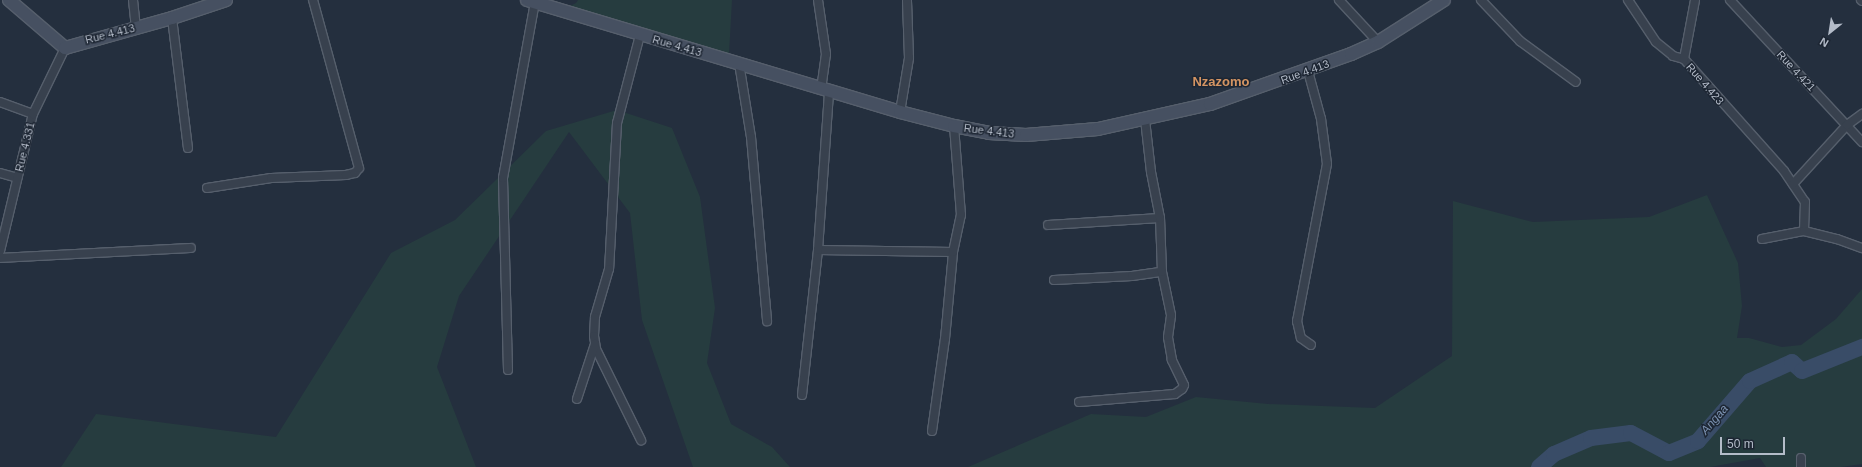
<!DOCTYPE html>
<style>
body{margin:0}
#map{position:relative;width:1862px;height:467px;overflow:hidden;background:#242f3e;font-family:Arial,sans-serif}
div>[style]{position:absolute}
.green>*{inset:0;background:#263c3f}
.river>*{height:16px;margin:-8px;padding:0 8px;transform-origin:8px;border-radius:8px;background:#394c67}
.roads{filter:drop-shadow(1px 0 #565f6c) drop-shadow(-1px 0 #565f6c) drop-shadow(0 1px #565f6c) drop-shadow(0 -1px #565f6c)}
.street>*{height:8px;margin:-4px;padding:0 4px;transform-origin:4px;border-radius:4px;background:#38414e}
.secondary>*{height:12px;margin:-6px;padding:0 6px;transform-origin:6px;border-radius:6px;background:#465061}
span{translate:-50% -50%;white-space:nowrap;text-align:center;line-height:1.15;-webkit-text-stroke:3px #1d2633;paint-order:stroke}
.street-label{font-size:11px;color:#b4bcc9}
.water-label{font-size:12px;color:#7c92b1;font-style:italic}
.quarter-label{font-size:13px;color:#d59563;font-weight:700}
.north{position:absolute;left:1810px;top:12px;width:40px;height:40px;-webkit-text-stroke:3px #1d2633;paint-order:stroke;rotate:210deg;font-size:11px;font-weight:700;line-height:16px;text-align:center;color:#b4bcc9}
.north::after{content:'';display:block;margin:auto;width:14px;height:18px;background:#b4bcc9;clip-path:polygon(50% 0,100% 100%,50% 72%,0 100%)}
.scale{position:absolute;left:1720px;top:437px;width:65px;height:18px;box-sizing:border-box;border:2px solid #b4bcc9;border-top:0;padding-left:5px;font-size:12px;line-height:14px;white-space:nowrap;color:#b4bcc9;-webkit-text-stroke:3px #1d2633;paint-order:stroke}
</style>
<div id="map">
<div class="green">
<i style="clip-path:polygon(578px 0,732px 0,729px 54px,562px 10px,576px 3px)"></i>
<i style="clip-path:polygon(617px 110px,672px 128px,700px 197px,715px 308px,707px 363px,731px 424px,772px 447px,790px 467px,693px 467px,642px 320px,630px 213px,569px 132px,459px 296px,437px 367px,476px 467px,61px 467px,96px 414px,276px 437px,391px 253px,455px 220px,546px 131px)"></i>
<i style="clip-path:polygon(1707px 195px,1738px 263px,1742px 306px,1737px 338px,1749px 338px,1782px 347px,1801px 345px,1836px 319px,1862px 289px,1862px 464px,1841px 467px,1766px 467px,1760px 458px,1710px 467px,968px 467px,1091px 414px,1146px 417px,1196px 397px,1268px 404px,1375px 408px,1452px 356px,1453px 201px,1533px 222px,1649px 217px)"></i>
</div>
<div class="river">
<i style="left:1539px;top:467px;width:20px;rotate:-41deg"></i>
<i style="left:1554px;top:454px;width:40px;rotate:-23.4deg"></i>
<i style="left:1591px;top:438px;width:40px;rotate:-7.1deg"></i>
<i style="left:1631px;top:433px;width:43px;rotate:27.8deg"></i>
<i style="left:1669px;top:453px;width:31px;rotate:-22deg"></i>
<i style="left:1698px;top:441px;width:79px;rotate:-49.1deg"></i>
<i style="left:1750px;top:381px;width:46px;rotate:-24.3deg"></i>
<i style="left:1792px;top:362px;width:13px;rotate:42deg"></i>
<i style="left:1802px;top:371px;width:65px;rotate:-21.8deg"></i>
</div>
<div class="roads">
<div class="street">
<i style="left:133px;top:0;width:28px;rotate:84deg"></i>
<i style="left:818px;top:0;width:55px;rotate:81.6deg"></i>
<i style="left:826px;top:54px;width:35px;rotate:98deg"></i>
<i style="left:1339px;top:0;width:57px;rotate:47.1deg"></i>
<i style="left:1481px;top:0;width:57px;rotate:46.4deg"></i>
<i style="left:1520px;top:41px;width:69px;rotate:36.2deg"></i>
<i style="left:1628px;top:0;width:50px;rotate:56.3deg"></i>
<i style="left:1656px;top:42px;width:22px;rotate:39deg"></i>
<i style="left:1673px;top:56px;width:11px;rotate:15deg"></i>
<i style="left:1684px;top:59px;width:150px;rotate:48.2deg"></i>
<i style="left:1784px;top:171px;width:37px;rotate:56deg"></i>
<i style="left:1805px;top:202px;width:29px;rotate:92deg"></i>
<i style="left:1730px;top:0;width:194px;rotate:47.1deg"></i>
<i style="left:1861px;top:0;width:1px;rotate:45deg"></i>
<i style="left:172px;top:18px;width:131px;rotate:83deg"></i>
<i style="left:640px;top:35px;width:91px;rotate:104.6deg"></i>
<i style="left:617px;top:123px;width:146px;rotate:93.1deg"></i>
<i style="left:609px;top:269px;width:50px;rotate:106.3deg"></i>
<i style="left:595px;top:317px;width:19px;rotate:93deg"></i>
<i style="left:594px;top:336px;width:13px;rotate:81deg"></i>
<i style="left:596px;top:349px;width:102px;rotate:63.7deg"></i>
<i style="left:1684px;top:59px;width:60px;rotate:-79.4deg"></i>
<i style="left:739px;top:63px;width:75px;rotate:80.8deg"></i>
<i style="left:751px;top:137px;width:185px;rotate:85deg"></i>
<i style="left:1308px;top:71px;width:50px;rotate:74.8deg"></i>
<i style="left:1321px;top:119px;width:45px;rotate:82.4deg"></i>
<i style="left:1327px;top:164px;width:160px;rotate:100.8deg"></i>
<i style="left:1297px;top:321px;width:17px;rotate:77deg"></i>
<i style="left:1301px;top:338px;width:12px;rotate:35deg"></i>
<i style="left:0;top:102px;width:35px;rotate:20deg"></i>
<i style="left:900px;top:112px;width:55px;rotate:-80.5deg"></i>
<i style="left:909px;top:58px;width:58px;rotate:-92deg"></i>
<i style="left:0;top:173px;width:18px;rotate:16deg"></i>
<i style="left:1793px;top:184px;width:80px;rotate:-47.5deg"></i>
<i style="left:1847px;top:125px;width:19px;rotate:-36deg"></i>
<i style="left:207px;top:188px;width:65px;rotate:-8.9deg"></i>
<i style="left:271px;top:178px;width:75px;rotate:-2.3deg"></i>
<i style="left:346px;top:175px;width:9px;rotate:-13deg"></i>
<i style="left:355px;top:173px;width:6px;rotate:-51deg"></i>
<i style="left:359px;top:168px;width:174px;rotate:-105.3deg"></i>
<i style="left:1048px;top:225px;width:112px;rotate:-3.6deg"></i>
<i style="left:1762px;top:239px;width:43px;rotate:-10.8deg"></i>
<i style="left:1804px;top:231px;width:34px;rotate:14deg"></i>
<i style="left:1837px;top:239px;width:27px;rotate:20deg"></i>
<i style="left:818px;top:250px;width:135px;rotate:0.8deg"></i>
<i style="left:0;top:251px;width:141px;rotate:-76.5deg"></i>
<i style="left:33px;top:114px;width:73px;rotate:-64.1deg"></i>
<i style="left:0;top:258px;width:191px;rotate:-3deg"></i>
<i style="left:1054px;top:280px;width:78px;rotate:-2.9deg"></i>
<i style="left:1132px;top:276px;width:30px;rotate:-8deg"></i>
<i style="left:508px;top:370px;width:192px;rotate:-91.5deg"></i>
<i style="left:503px;top:178px;width:179px;rotate:-79.7deg"></i>
<i style="left:802px;top:395px;width:146px;rotate:-83.7deg"></i>
<i style="left:818px;top:250px;width:158px;rotate:-86deg"></i>
<i style="left:577px;top:399px;width:58px;rotate:-71.9deg"></i>
<i style="left:1079px;top:402px;width:96px;rotate:-4.8deg"></i>
<i style="left:1175px;top:394px;width:9px;rotate:-36deg"></i>
<i style="left:1182px;top:389px;width:4px;rotate:-63deg"></i>
<i style="left:1184px;top:385px;width:28px;rotate:-116deg"></i>
<i style="left:1172px;top:360px;width:23px;rotate:-100deg"></i>
<i style="left:1168px;top:337px;width:22px;rotate:-82deg"></i>
<i style="left:1171px;top:315px;width:44px;rotate:-101.8deg"></i>
<i style="left:1162px;top:272px;width:54px;rotate:-92.1deg"></i>
<i style="left:1160px;top:218px;width:47px;rotate:-101.1deg"></i>
<i style="left:1151px;top:172px;width:53px;rotate:-96.5deg"></i>
<i style="left:932px;top:431px;width:93px;rotate:-82deg"></i>
<i style="left:945px;top:339px;width:87px;rotate:-84.7deg"></i>
<i style="left:953px;top:252px;width:38px;rotate:-78deg"></i>
<i style="left:961px;top:215px;width:89px;rotate:-94.5deg"></i>
<i style="left:1801px;top:467px;width:9px;rotate:-90deg"></i>
</div>
<div class="secondary">
<i style="left:9px;top:0;width:74px;rotate:40.6deg"></i>
<i style="left:65px;top:48px;width:111px;rotate:-15.7deg"></i>
<i style="left:172px;top:18px;width:57px;rotate:-18.4deg"></i>
<i style="left:527px;top:0;width:389px;rotate:16.7deg"></i>
<i style="left:900px;top:112px;width:56px;rotate:14.5deg"></i>
<i style="left:954px;top:126px;width:36px;rotate:11deg"></i>
<i style="left:989px;top:133px;width:37px;rotate:3deg"></i>
<i style="left:1026px;top:135px;width:72px;rotate:-4.8deg"></i>
<i style="left:1098px;top:129px;width:115px;rotate:-12.6deg"></i>
<i style="left:1210px;top:104px;width:150px;rotate:-19.5deg"></i>
<i style="left:1351px;top:54px;width:30px;rotate:-24deg"></i>
<i style="left:1378px;top:42px;width:78px;rotate:-32.5deg"></i>
</div>
</div>
<div class="street-label">
<span style="left:110px;top:34px;rotate:-14deg">Rue 4.413</span>
<span style="left:677px;top:46px;rotate:16deg">Rue 4.413</span>
<span style="left:1796px;top:71px;rotate:47deg">Rue 4.421</span>
<span style="left:1305px;top:72px;rotate:-20deg">Rue 4.413</span>
<span style="left:1705px;top:84px;rotate:49deg">Rue 4.423</span>
<span style="left:989px;top:131px;rotate:7deg">Rue 4.413</span>
<span style="left:25px;top:147px;rotate:-76deg">Rue 4.331</span>
</div>
<div class="water-label">
<span style="left:1715px;top:420px;rotate:-49deg">Angaa</span>
</div>
<div class="quarter-label">
<span style="left:1221px;top:82px">Nzazomo</span>
</div>
<div class="north">N</div>
<div class="scale">50 m</div>
</div>
